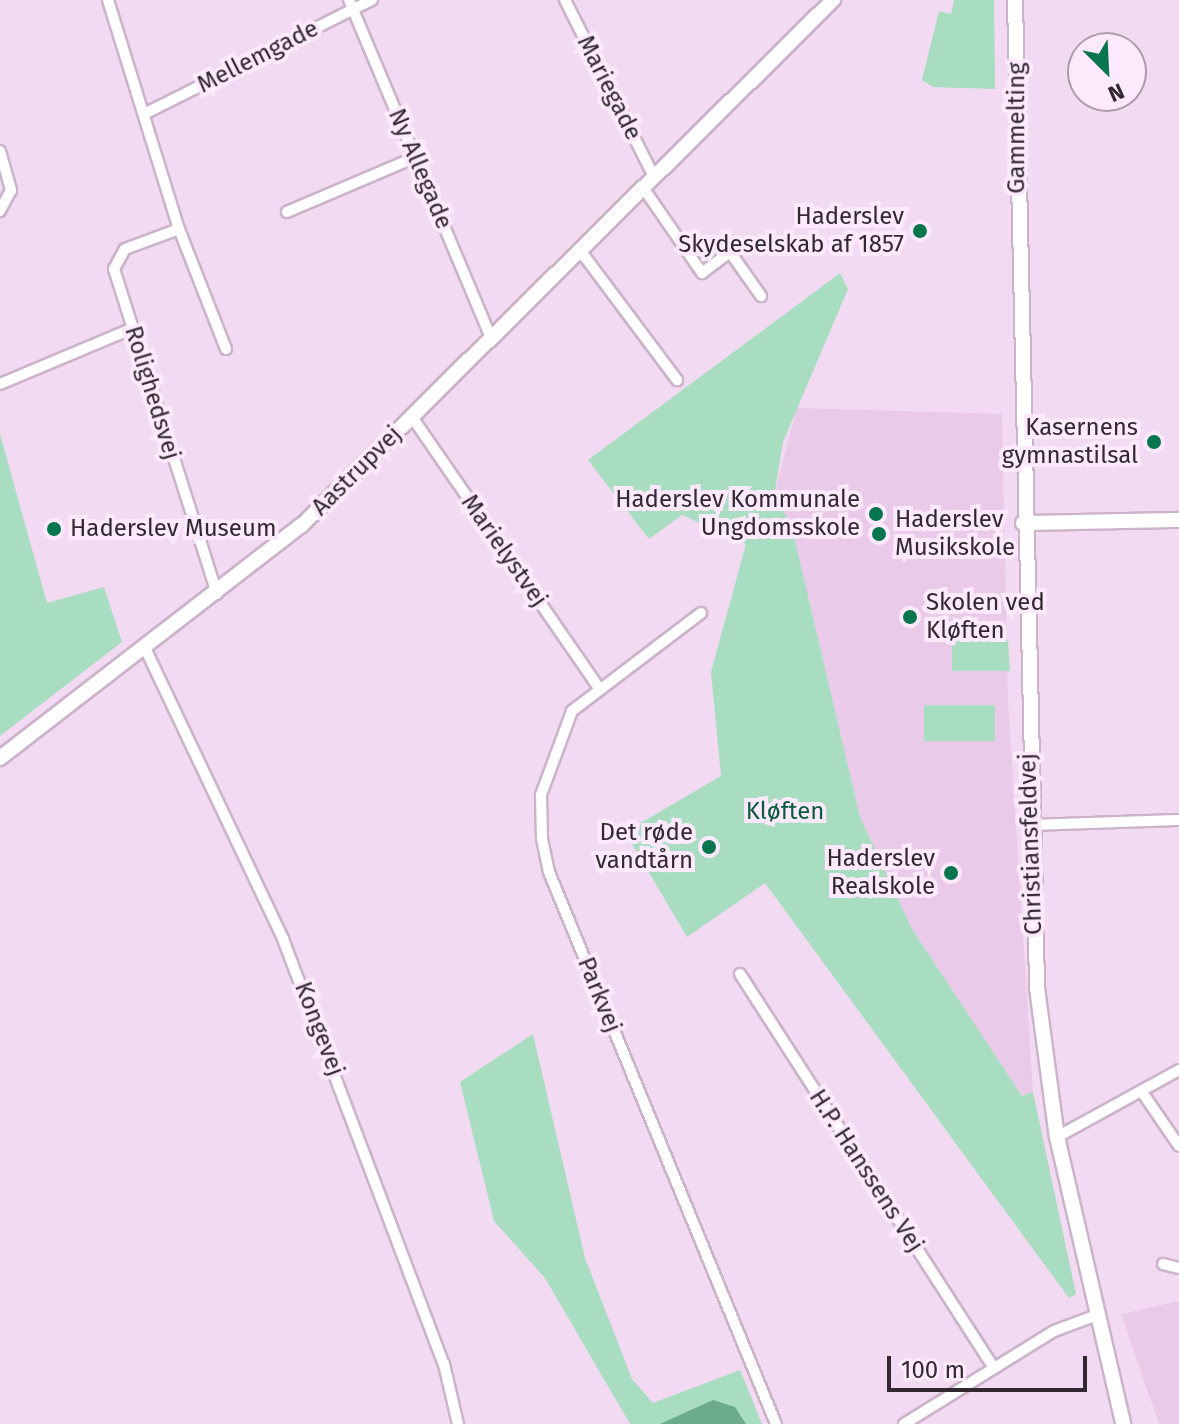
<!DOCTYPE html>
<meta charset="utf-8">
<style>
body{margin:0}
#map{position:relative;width:1179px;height:1424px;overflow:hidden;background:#f2daf2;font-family:"Fira Sans",sans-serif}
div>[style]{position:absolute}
.built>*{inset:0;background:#e9cbe9}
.green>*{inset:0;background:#a9ddc1}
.water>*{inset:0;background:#6cac8c}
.roads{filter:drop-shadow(2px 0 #cbb3ca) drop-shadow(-2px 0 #cbb3ca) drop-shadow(0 2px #cbb3ca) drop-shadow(0 -2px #cbb3ca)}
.street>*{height:10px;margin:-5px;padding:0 5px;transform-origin:5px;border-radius:5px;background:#fff}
.secondary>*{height:14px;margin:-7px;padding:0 7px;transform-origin:7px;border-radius:7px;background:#fff}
.dots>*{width:22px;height:22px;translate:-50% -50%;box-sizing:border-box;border:4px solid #fde9fc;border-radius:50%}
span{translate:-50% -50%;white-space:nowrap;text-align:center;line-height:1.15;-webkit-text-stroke:8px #fde9fc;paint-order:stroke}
.street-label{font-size:24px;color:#322831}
.poi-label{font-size:24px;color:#322831}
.right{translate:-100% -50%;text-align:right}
.left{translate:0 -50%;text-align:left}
.park-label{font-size:24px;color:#095b3d}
.north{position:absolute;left:1067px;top:32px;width:80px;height:80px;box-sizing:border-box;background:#fde9fc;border:2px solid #ac9cab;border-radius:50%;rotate:156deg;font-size:22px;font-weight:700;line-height:32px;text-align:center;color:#322831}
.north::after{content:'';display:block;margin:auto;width:28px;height:36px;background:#07754e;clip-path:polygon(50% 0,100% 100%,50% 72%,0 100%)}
.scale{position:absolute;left:887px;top:1356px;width:200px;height:36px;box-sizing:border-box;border:4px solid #322831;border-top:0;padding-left:10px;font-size:24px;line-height:28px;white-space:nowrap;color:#322831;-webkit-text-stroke:6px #fde9fc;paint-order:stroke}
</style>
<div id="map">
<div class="built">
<i style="clip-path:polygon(797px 408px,1002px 414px,1008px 701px,1033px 1092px,1022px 1096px,912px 929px,860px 817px,794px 536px,775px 490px)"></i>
<i style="clip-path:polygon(1179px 1301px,1179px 1424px,1159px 1424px,1121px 1314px)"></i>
</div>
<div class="green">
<i style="clip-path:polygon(954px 0,994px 0,995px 89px,933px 87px,922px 80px,939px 11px,951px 14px)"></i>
<i style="clip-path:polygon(840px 273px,848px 289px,783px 442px,775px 490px,794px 536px,860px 817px,912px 929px,1022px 1096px,1033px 1092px,1076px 1294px,1069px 1298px,765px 883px,687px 937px,625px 832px,721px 776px,711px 672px,746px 544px,682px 515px,649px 539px,588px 460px)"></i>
<i style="clip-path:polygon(0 434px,47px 603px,104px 587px,122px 642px,0 736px)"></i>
<i style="clip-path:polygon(952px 640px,1008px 640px,1010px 671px,952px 671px)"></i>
<i style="clip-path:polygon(924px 705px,995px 705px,995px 741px,924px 741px)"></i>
<i style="clip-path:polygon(533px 1034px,585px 1258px,632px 1379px,653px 1403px,740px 1370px,762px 1424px,630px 1424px,545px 1278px,494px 1221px,460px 1082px)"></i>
</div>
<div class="water">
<i style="clip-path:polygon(713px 1400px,735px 1407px,746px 1424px,660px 1424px)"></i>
</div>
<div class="roads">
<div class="street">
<i style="left:108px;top:0;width:240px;rotate:72.8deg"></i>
<i style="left:179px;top:229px;width:58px;rotate:159.7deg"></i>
<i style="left:125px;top:249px;width:23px;rotate:119deg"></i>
<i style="left:114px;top:269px;width:341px;rotate:72.4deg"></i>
<i style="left:349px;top:0;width:366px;rotate:67.2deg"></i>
<i style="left:565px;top:0;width:196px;rotate:63.3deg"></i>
<i style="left:144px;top:114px;width:255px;rotate:-26.6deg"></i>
<i style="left:0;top:151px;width:41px;rotate:74.2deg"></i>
<i style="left:11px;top:190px;width:24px;rotate:118deg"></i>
<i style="left:642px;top:186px;width:106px;rotate:55.4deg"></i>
<i style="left:702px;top:273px;width:35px;rotate:-37deg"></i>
<i style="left:730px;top:252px;width:54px;rotate:54.8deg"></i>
<i style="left:287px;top:212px;width:140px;rotate:-23.1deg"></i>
<i style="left:179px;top:229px;width:129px;rotate:68.6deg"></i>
<i style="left:579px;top:249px;width:164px;rotate:53.2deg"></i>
<i style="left:0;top:384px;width:142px;rotate:-22.8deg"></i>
<i style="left:412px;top:417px;width:326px;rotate:55.4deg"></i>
<i style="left:701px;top:613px;width:162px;rotate:142.8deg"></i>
<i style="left:572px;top:711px;width:90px;rotate:110.3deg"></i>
<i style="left:541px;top:795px;width:44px;rotate:88.7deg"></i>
<i style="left:542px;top:839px;width:34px;rotate:78deg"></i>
<i style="left:549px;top:872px;width:597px;rotate:67.65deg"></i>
<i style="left:145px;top:648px;width:322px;rotate:64.6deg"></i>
<i style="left:283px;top:939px;width:454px;rotate:69.3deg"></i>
<i style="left:444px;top:1364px;width:62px;rotate:76.9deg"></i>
<i style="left:1029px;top:825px;width:150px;rotate:-1.9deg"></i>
<i style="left:740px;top:974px;width:469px;rotate:57.2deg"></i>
<i style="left:1142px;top:1092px;width:65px;rotate:55.6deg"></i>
<i style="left:1057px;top:1137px;width:139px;rotate:-28.8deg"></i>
<i style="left:1163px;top:1264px;width:16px;rotate:14deg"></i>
<i style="left:904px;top:1424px;width:176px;rotate:-31.8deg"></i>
<i style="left:1054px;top:1331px;width:46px;rotate:-20.4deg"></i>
</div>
<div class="secondary">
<i style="left:1015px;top:0;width:988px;rotate:88.72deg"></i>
<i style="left:1037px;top:988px;width:150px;rotate:82.4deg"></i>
<i style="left:1057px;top:1137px;width:294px;rotate:77deg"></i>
<i style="left:1023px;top:523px;width:156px;rotate:-1.1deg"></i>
<i style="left:0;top:758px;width:381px;rotate:-37.7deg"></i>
<i style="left:302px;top:525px;width:747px;rotate:-44.67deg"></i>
</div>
</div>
<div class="dots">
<i style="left:920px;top:231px;background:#07754e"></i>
<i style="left:1154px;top:442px;background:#07754e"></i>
<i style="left:876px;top:514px;background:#07754e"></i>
<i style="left:54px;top:529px;background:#07754e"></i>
<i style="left:879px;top:534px;background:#07754e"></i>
<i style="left:910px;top:617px;background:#07754e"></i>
<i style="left:709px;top:847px;background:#07754e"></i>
<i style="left:951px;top:873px;background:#07754e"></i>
</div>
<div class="street-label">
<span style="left:258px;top:57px;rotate:-27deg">Mellemgade</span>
<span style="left:609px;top:88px;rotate:63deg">Mariegade</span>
<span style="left:1017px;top:128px;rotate:-90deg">Gammelting</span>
<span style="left:420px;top:169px;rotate:67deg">Ny Allegade</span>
<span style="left:152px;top:393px;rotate:73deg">Rolighedsvej</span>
<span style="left:357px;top:471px;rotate:-45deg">Aastrupvej</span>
<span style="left:504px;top:551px;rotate:55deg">Marielystvej</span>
<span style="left:1031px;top:844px;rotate:-92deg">Christiansfeldvej</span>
<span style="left:599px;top:995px;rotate:68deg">Parkvej</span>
<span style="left:319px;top:1029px;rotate:69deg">Kongevej</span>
<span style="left:866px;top:1171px;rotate:57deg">H.P. Hanssens Vej</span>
</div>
<div class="poi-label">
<span class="right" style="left:904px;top:231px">Haderslev<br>Skydeselskab af 1857</span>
<span class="right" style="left:1138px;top:442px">Kasernens<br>gymnastilsal</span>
<span class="right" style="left:860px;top:514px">Haderslev Kommunale<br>Ungdomsskole</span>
<span class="left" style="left:895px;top:534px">Haderslev<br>Musikskole</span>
<span class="left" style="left:70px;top:529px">Haderslev Museum</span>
<span class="left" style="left:926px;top:617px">Skolen ved<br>Kløften</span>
<span class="right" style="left:693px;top:847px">Det røde<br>vandtårn</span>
<span class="right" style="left:935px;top:873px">Haderslev<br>Realskole</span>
</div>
<div class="park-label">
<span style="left:785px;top:812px">Kløften</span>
</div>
<div class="north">N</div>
<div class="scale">100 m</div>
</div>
